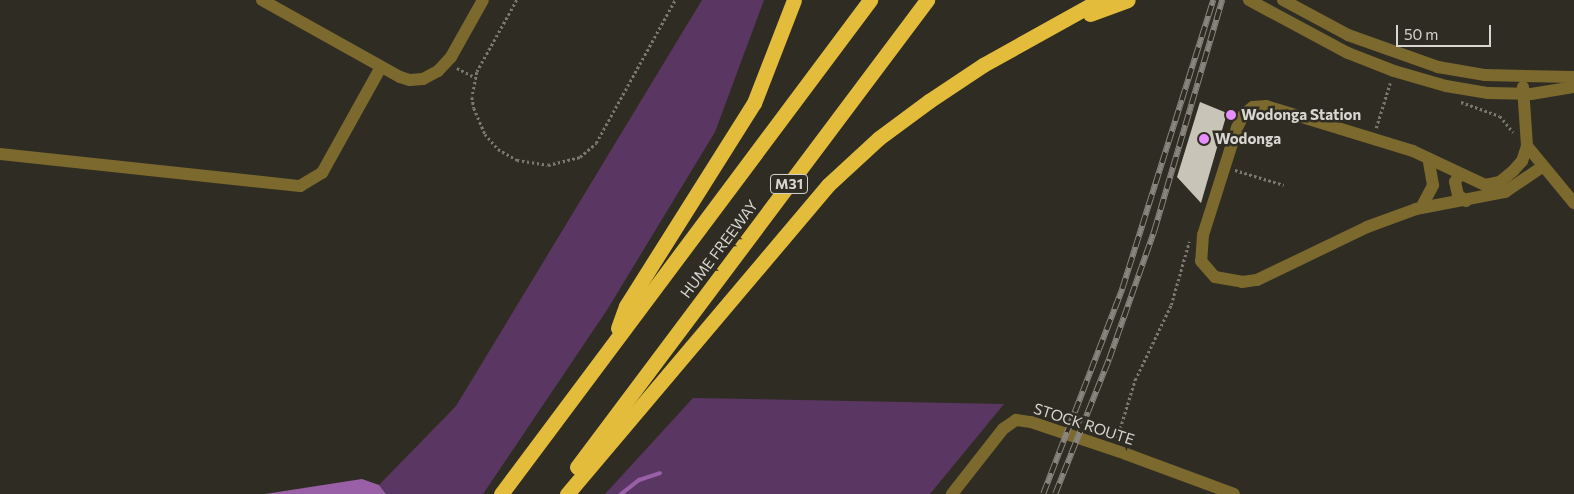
<!DOCTYPE html>
<style>
body{margin:0}
#map{position:relative;width:1574px;height:494px;overflow:hidden;background:#2f2c23;font-family:Commissioner,sans-serif}
div>[style]{position:absolute}
.green>*{inset:0;background:#5a3663}
.water>*{inset:0;background:#9960a7}
.stream>*{height:4px;margin:-2px;padding:0 2px;transform-origin:2px;border-radius:2px;background:#9960a7}
.building>*{inset:0;background:#c8c4b8}
.path>*{height:2.5px;margin-top:-1.25px;transform-origin:0;background:repeating-linear-gradient(90deg,#7b7871 0 2.5px,transparent 0 5px)}
.minor>*{height:12px;margin:-6px;padding:0 6px;transform-origin:6px;border-radius:6px;background:#7c692d}
.highway>*{height:15px;margin:-7.5px;padding:0 7.5px;transform-origin:7.5px;border-radius:7.5px;background:#e3bc3b}
.rail>*{height:5.5px;margin-top:-2.75px;transform-origin:0;background:repeating-linear-gradient(90deg,#2f2c23 0 11px,#88857e 0 22px);box-sizing:border-box;border-block:1px solid #88857e}
.dots>*{width:14px;height:14px;translate:-50% -50%;box-sizing:border-box;border:2px solid #2f2c23;border-radius:50%}
span{translate:-50% -50%;white-space:nowrap;text-align:center;line-height:1.15;-webkit-text-stroke:5px #2f2c23;paint-order:stroke}
.shield-label span{padding:1px 4px;background:#2f2c23;border:1px solid;border-radius:4px;-webkit-text-stroke-width:0}
.shield-label{font-size:14px;color:#d8d6d0;font-weight:700}
.poi-label{font-size:15px;color:#d8d6d0;font-weight:700}
.left{translate:0 -50%;text-align:left}
.street-label{font-size:15px;color:#d8d6d0}
.scale{position:absolute;left:1396px;top:25px;width:95px;height:22px;box-sizing:border-box;border:2px solid #d8d6d0;border-top:0;padding-left:6px;font-size:15px;line-height:18px;white-space:nowrap;color:#d8d6d0;-webkit-text-stroke:4px #2f2c23;paint-order:stroke}
</style>
<div id="map">
<div class="green">
<i style="clip-path:polygon(702px 0,764px 0,715px 132px,607px 310px,483px 494px,386px 494px,379px 485px,456px 406px)"></i>
<i style="clip-path:polygon(693px 398px,1004px 404px,930px 494px,605px 494px)"></i>
</div>
<div class="water">
<i style="clip-path:polygon(362px 479px,379px 485px,386px 494px,265px 494px)"></i>
</div>
<div class="stream">
<i style="left:621px;top:494px;width:23px;rotate:-38deg"></i>
<i style="left:639px;top:480px;width:22px;rotate:-18deg"></i>
</div>
<div class="building">
<i style="clip-path:polygon(1200px 102px,1227px 113px,1201px 203px,1177px 177px)"></i>
</div>
<div class="path">
<i style="left:517px;top:0;width:82px;rotate:119.1deg"></i>
<i style="left:477px;top:72px;width:25px;rotate:101deg"></i>
<i style="left:472px;top:97px;width:11px;rotate:80deg"></i>
<i style="left:474px;top:108px;width:28px;rotate:67deg"></i>
<i style="left:485px;top:134px;width:20px;rotate:49deg"></i>
<i style="left:498px;top:149px;width:22px;rotate:30deg"></i>
<i style="left:517px;top:160px;width:31px;rotate:9deg"></i>
<i style="left:548px;top:165px;width:33px;rotate:-14deg"></i>
<i style="left:580px;top:157px;width:21px;rotate:-41deg"></i>
<i style="left:596px;top:143px;width:163px;rotate:-61.1deg"></i>
<i style="left:457px;top:68px;width:20px;rotate:27deg"></i>
<i style="left:1461px;top:102px;width:41px;rotate:19.7deg"></i>
<i style="left:1500px;top:116px;width:21px;rotate:51deg"></i>
<i style="left:1376px;top:128px;width:47px;rotate:-72.7deg"></i>
<i style="left:1235px;top:170px;width:51px;rotate:17deg"></i>
<i style="left:1117px;top:438px;width:61px;rotate:-72.8deg"></i>
<i style="left:1135px;top:380px;width:83px;rotate:-64.4deg"></i>
<i style="left:1171px;top:305px;width:66px;rotate:-74.1deg"></i>
</div>
<div class="minor">
<i style="left:262px;top:0;width:158px;rotate:29.2deg"></i>
<i style="left:400px;top:77px;width:10px;rotate:17deg"></i>
<i style="left:410px;top:80px;width:13px;rotate:-4deg"></i>
<i style="left:423px;top:79px;width:17px;rotate:-28deg"></i>
<i style="left:438px;top:71px;width:19px;rotate:-47deg"></i>
<i style="left:451px;top:57px;width:65px;rotate:-60.7deg"></i>
<i style="left:1249px;top:0;width:112px;rotate:28.2deg"></i>
<i style="left:1348px;top:53px;width:49px;rotate:21.4deg"></i>
<i style="left:1394px;top:71px;width:54px;rotate:16.1deg"></i>
<i style="left:1446px;top:86px;width:43px;rotate:9.5deg"></i>
<i style="left:1488px;top:93px;width:43px;rotate:1.3deg"></i>
<i style="left:1531px;top:94px;width:44px;rotate:-9.2deg"></i>
<i style="left:1283px;top:0;width:74px;rotate:28.3deg"></i>
<i style="left:1348px;top:35px;width:96px;rotate:19.6deg"></i>
<i style="left:1438px;top:67px;width:48px;rotate:9.7deg"></i>
<i style="left:1485px;top:75px;width:89px;rotate:1.3deg"></i>
<i style="left:1523px;top:87px;width:59px;rotate:86.1deg"></i>
<i style="left:1527px;top:146px;width:74px;rotate:50.5deg"></i>
<i style="left:1527px;top:146px;width:16px;rotate:108deg"></i>
<i style="left:1522px;top:161px;width:13px;rotate:132deg"></i>
<i style="left:1513px;top:171px;width:17px;rotate:140deg"></i>
<i style="left:1500px;top:182px;width:15px;rotate:169deg"></i>
<i style="left:1485px;top:185px;width:80px;rotate:-154.7deg"></i>
<i style="left:1413px;top:151px;width:154px;rotate:-163deg"></i>
<i style="left:1266px;top:106px;width:13px;rotate:176deg"></i>
<i style="left:1253px;top:107px;width:11px;rotate:142deg"></i>
<i style="left:1244px;top:114px;width:16px;rotate:117deg"></i>
<i style="left:1237px;top:128px;width:112px;rotate:107.6deg"></i>
<i style="left:1203px;top:235px;width:26px;rotate:94deg"></i>
<i style="left:1201px;top:261px;width:21px;rotate:49deg"></i>
<i style="left:1215px;top:277px;width:27px;rotate:10deg"></i>
<i style="left:1242px;top:282px;width:15px;rotate:-8deg"></i>
<i style="left:1257px;top:280px;width:122px;rotate:-25.7deg"></i>
<i style="left:1367px;top:227px;width:52px;rotate:-20.2deg"></i>
<i style="left:1416px;top:209px;width:91px;rotate:-10.8deg"></i>
<i style="left:1505px;top:192px;width:45px;rotate:-34deg"></i>
<i style="left:0;top:154px;width:302px;rotate:6.1deg"></i>
<i style="left:300px;top:186px;width:26px;rotate:-31deg"></i>
<i style="left:322px;top:173px;width:121px;rotate:-60.9deg"></i>
<i style="left:1460px;top:174px;width:9px;rotate:122deg"></i>
<i style="left:1455px;top:182px;width:13px;rotate:77deg"></i>
<i style="left:1458px;top:195px;width:10px;rotate:37deg"></i>
<i style="left:1421px;top:208px;width:26px;rotate:-62deg"></i>
<i style="left:1433px;top:185px;width:27px;rotate:-100deg"></i>
<i style="left:952px;top:494px;width:83px;rotate:-51.9deg"></i>
<i style="left:1003px;top:429px;width:16px;rotate:-35deg"></i>
<i style="left:1016px;top:420px;width:15px;rotate:8deg"></i>
<i style="left:1031px;top:422px;width:100px;rotate:18.6deg"></i>
<i style="left:1126px;top:454px;width:115px;rotate:20.3deg"></i>
</div>
<div class="highway">
<i style="left:1090px;top:14px;width:40px;rotate:-20.2deg"></i>
<i style="left:618px;top:328px;width:23px;rotate:-70deg"></i>
<i style="left:626px;top:306px;width:240px;rotate:-57.8deg"></i>
<i style="left:754px;top:103px;width:110px;rotate:-68.8deg"></i>
<i style="left:577px;top:467px;width:584px;rotate:-53.15deg"></i>
<i style="left:501px;top:494px;width:617px;rotate:-53.24deg"></i>
<i style="left:567px;top:494px;width:404px;rotate:-49.8deg"></i>
<i style="left:828px;top:185px;width:69px;rotate:-42.7deg"></i>
<i style="left:879px;top:138px;width:62px;rotate:-36.5deg"></i>
<i style="left:929px;top:101px;width:65px;rotate:-33.7deg"></i>
<i style="left:983px;top:65px;width:134px;rotate:-29.1deg"></i>
</div>
<div class="rail">
<i style="left:1043px;top:494px;width:220px;rotate:-68.9deg"></i>
<i style="left:1122px;top:289px;width:303px;rotate:-72.5deg"></i>
<i style="left:1055px;top:494px;width:145px;rotate:-68.2deg"></i>
<i style="left:1109px;top:359px;width:136px;rotate:-70.6deg"></i>
<i style="left:1154px;top:231px;width:241px;rotate:-73.6deg"></i>
</div>
<div class="dots">
<i style="left:1231px;top:115px;background:#e88eff"></i>
<i style="left:1204px;top:139px;background:#e88eff"></i>
</div>
<div class="shield-label">
<span style="left:789px;top:184px">M31</span>
</div>
<div class="poi-label">
<span class="left" style="left:1241px;top:115px">Wodonga Station</span>
<span class="left" style="left:1215px;top:139px">Wodonga</span>
</div>
<div class="street-label">
<span style="left:719px;top:249px;rotate:-53deg">HUME FREEWAY</span>
<span style="left:1084px;top:424px;rotate:18deg">STOCK ROUTE</span>
</div>
<div class="scale">50 m</div>
</div>
